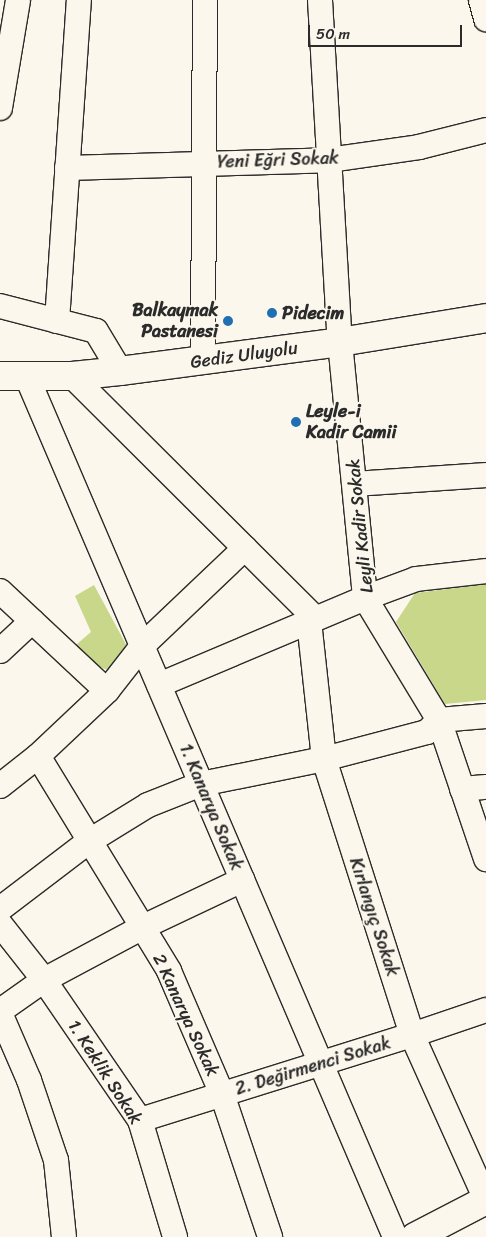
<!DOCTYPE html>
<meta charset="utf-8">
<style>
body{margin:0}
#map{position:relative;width:486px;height:1237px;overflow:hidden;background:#fbf7ec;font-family:Sriracha,sans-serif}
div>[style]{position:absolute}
.green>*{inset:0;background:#c9d78b}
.roads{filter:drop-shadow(1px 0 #2b2b2b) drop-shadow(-1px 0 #2b2b2b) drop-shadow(0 1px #2b2b2b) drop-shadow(0 -1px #2b2b2b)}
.minor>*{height:24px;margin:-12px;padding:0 12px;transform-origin:12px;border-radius:12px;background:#fbf7ec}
.tertiary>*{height:28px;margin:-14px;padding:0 14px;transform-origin:14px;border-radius:14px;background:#fbf7ec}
.dots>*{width:14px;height:14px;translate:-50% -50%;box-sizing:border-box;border:2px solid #fbf7ec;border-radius:50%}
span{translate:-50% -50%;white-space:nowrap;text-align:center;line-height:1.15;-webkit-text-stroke:4px #fbf7ec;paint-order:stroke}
.street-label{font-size:18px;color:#2b2b2b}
.poi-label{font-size:18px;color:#2b2b2b;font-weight:700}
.right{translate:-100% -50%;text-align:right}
.left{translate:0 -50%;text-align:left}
.scale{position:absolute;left:308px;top:25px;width:154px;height:22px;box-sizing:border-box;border:2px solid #2b2b2b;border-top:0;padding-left:6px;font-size:15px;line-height:18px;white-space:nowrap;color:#2b2b2b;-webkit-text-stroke:4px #fbf7ec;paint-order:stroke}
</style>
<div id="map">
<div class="green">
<i style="clip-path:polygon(486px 584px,486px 700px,445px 704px,396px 622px,415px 593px)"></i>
<i style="clip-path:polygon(94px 585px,129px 650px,110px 671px,88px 662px,70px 650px,91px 632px,75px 596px)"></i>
</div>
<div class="roads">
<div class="minor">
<i style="left:320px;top:0;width:343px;rotate:86.7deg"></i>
<i style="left:340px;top:342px;width:257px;rotate:84.4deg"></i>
<i style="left:365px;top:598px;width:143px;rotate:58.8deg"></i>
<i style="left:439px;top:720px;width:147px;rotate:71.3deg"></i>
<i style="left:481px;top:0;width:20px;rotate:75deg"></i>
<i style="left:0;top:108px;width:109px;rotate:-80.5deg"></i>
<i style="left:67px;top:168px;width:262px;rotate:-1.7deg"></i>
<i style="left:329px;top:160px;width:91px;rotate:-8.2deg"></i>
<i style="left:419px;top:147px;width:69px;rotate:-14.2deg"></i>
<i style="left:0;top:306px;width:99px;rotate:14.6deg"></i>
<i style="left:96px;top:331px;width:47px;rotate:59deg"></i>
<i style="left:57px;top:321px;width:322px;rotate:-86.1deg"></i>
<i style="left:203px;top:361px;width:361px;rotate:-89.7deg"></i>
<i style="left:72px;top:376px;width:344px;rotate:44.9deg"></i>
<i style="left:27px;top:377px;width:935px;rotate:66.83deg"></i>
<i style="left:355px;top:484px;width:131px;rotate:-3.9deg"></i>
<i style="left:0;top:591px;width:146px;rotate:43.1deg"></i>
<i style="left:309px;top:621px;width:139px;rotate:83.8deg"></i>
<i style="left:324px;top:759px;width:290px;rotate:72.3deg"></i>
<i style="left:412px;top:1035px;width:181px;rotate:65.8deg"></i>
<i style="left:0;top:651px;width:44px;rotate:-43.2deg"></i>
<i style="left:159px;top:685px;width:224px;rotate:-22.9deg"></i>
<i style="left:365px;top:598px;width:54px;rotate:-20.4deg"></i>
<i style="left:416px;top:579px;width:70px;rotate:-6.5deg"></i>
<i style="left:38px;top:756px;width:252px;rotate:58.6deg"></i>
<i style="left:169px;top:971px;width:134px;rotate:66.7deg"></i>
<i style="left:222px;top:1094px;width:151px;rotate:71.4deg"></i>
<i style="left:0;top:786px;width:48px;rotate:-38.3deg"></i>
<i style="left:38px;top:756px;width:95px;rotate:-43.3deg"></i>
<i style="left:107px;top:691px;width:57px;rotate:-52.1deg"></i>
<i style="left:142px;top:646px;width:142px;rotate:-43.6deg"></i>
<i style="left:462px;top:789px;width:24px;rotate:-5deg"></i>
<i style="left:0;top:909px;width:111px;rotate:-37.3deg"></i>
<i style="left:88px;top:842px;width:70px;rotate:-31.7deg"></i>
<i style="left:148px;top:805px;width:57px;rotate:-21.6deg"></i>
<i style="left:201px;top:784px;width:126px;rotate:-11.5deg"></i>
<i style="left:324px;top:759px;width:106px;rotate:-14.7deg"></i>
<i style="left:427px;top:732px;width:17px;rotate:-45deg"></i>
<i style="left:439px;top:720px;width:47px;rotate:-4.9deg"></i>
<i style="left:0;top:924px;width:71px;rotate:51.8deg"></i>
<i style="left:44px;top:980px;width:170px;rotate:55.6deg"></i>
<i style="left:140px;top:1120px;width:122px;rotate:73.3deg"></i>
<i style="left:0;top:1011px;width:54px;rotate:-35.2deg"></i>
<i style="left:44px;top:980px;width:112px;rotate:-28.2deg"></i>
<i style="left:143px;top:927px;width:110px;rotate:-25.4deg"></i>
<i style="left:0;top:1013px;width:73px;rotate:66.6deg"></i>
<i style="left:29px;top:1080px;width:84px;rotate:71.4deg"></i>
<i style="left:56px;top:1160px;width:77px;rotate:84.1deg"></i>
<i style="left:140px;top:1120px;width:285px;rotate:-17.4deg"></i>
<i style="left:412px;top:1035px;width:78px;rotate:-18.7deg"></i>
</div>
<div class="tertiary">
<i style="left:0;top:376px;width:72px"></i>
<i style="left:72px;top:376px;width:48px;rotate:-5.9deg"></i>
<i style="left:120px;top:371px;width:222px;rotate:-7.5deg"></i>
<i style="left:340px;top:342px;width:148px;rotate:-9.3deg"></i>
<i style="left:415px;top:1237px;width:80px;rotate:-27.5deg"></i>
</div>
</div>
<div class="dots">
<i style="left:272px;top:313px;background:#1f6fb2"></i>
<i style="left:228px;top:321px;background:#1f6fb2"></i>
<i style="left:296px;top:422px;background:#1f6fb2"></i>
</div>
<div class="street-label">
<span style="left:278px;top:160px;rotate:-2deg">Yeni Eğri Sokak</span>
<span style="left:244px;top:355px;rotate:-8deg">Gediz Uluyolu</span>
<span style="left:360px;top:526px;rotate:-96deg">Leyli Kadir Sokak</span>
<span style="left:211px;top:807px;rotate:67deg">1. Kanarya Sokak</span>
<span style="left:374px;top:917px;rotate:72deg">Kırlangıç Sokak</span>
<span style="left:186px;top:1015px;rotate:65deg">2 Kanarya Sokak</span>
<span style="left:313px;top:1066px;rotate:-17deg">2. Değirmenci Sokak</span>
<span style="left:105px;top:1072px;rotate:57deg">1. Keklik Sokak</span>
</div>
<div class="poi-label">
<span class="right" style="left:218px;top:321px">Balkaymak<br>Pastanesi</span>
<span class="left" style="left:282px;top:313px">Pidecim</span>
<span class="left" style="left:306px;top:422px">Leyle-i<br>Kadir Camii</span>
</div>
<div class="scale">50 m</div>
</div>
